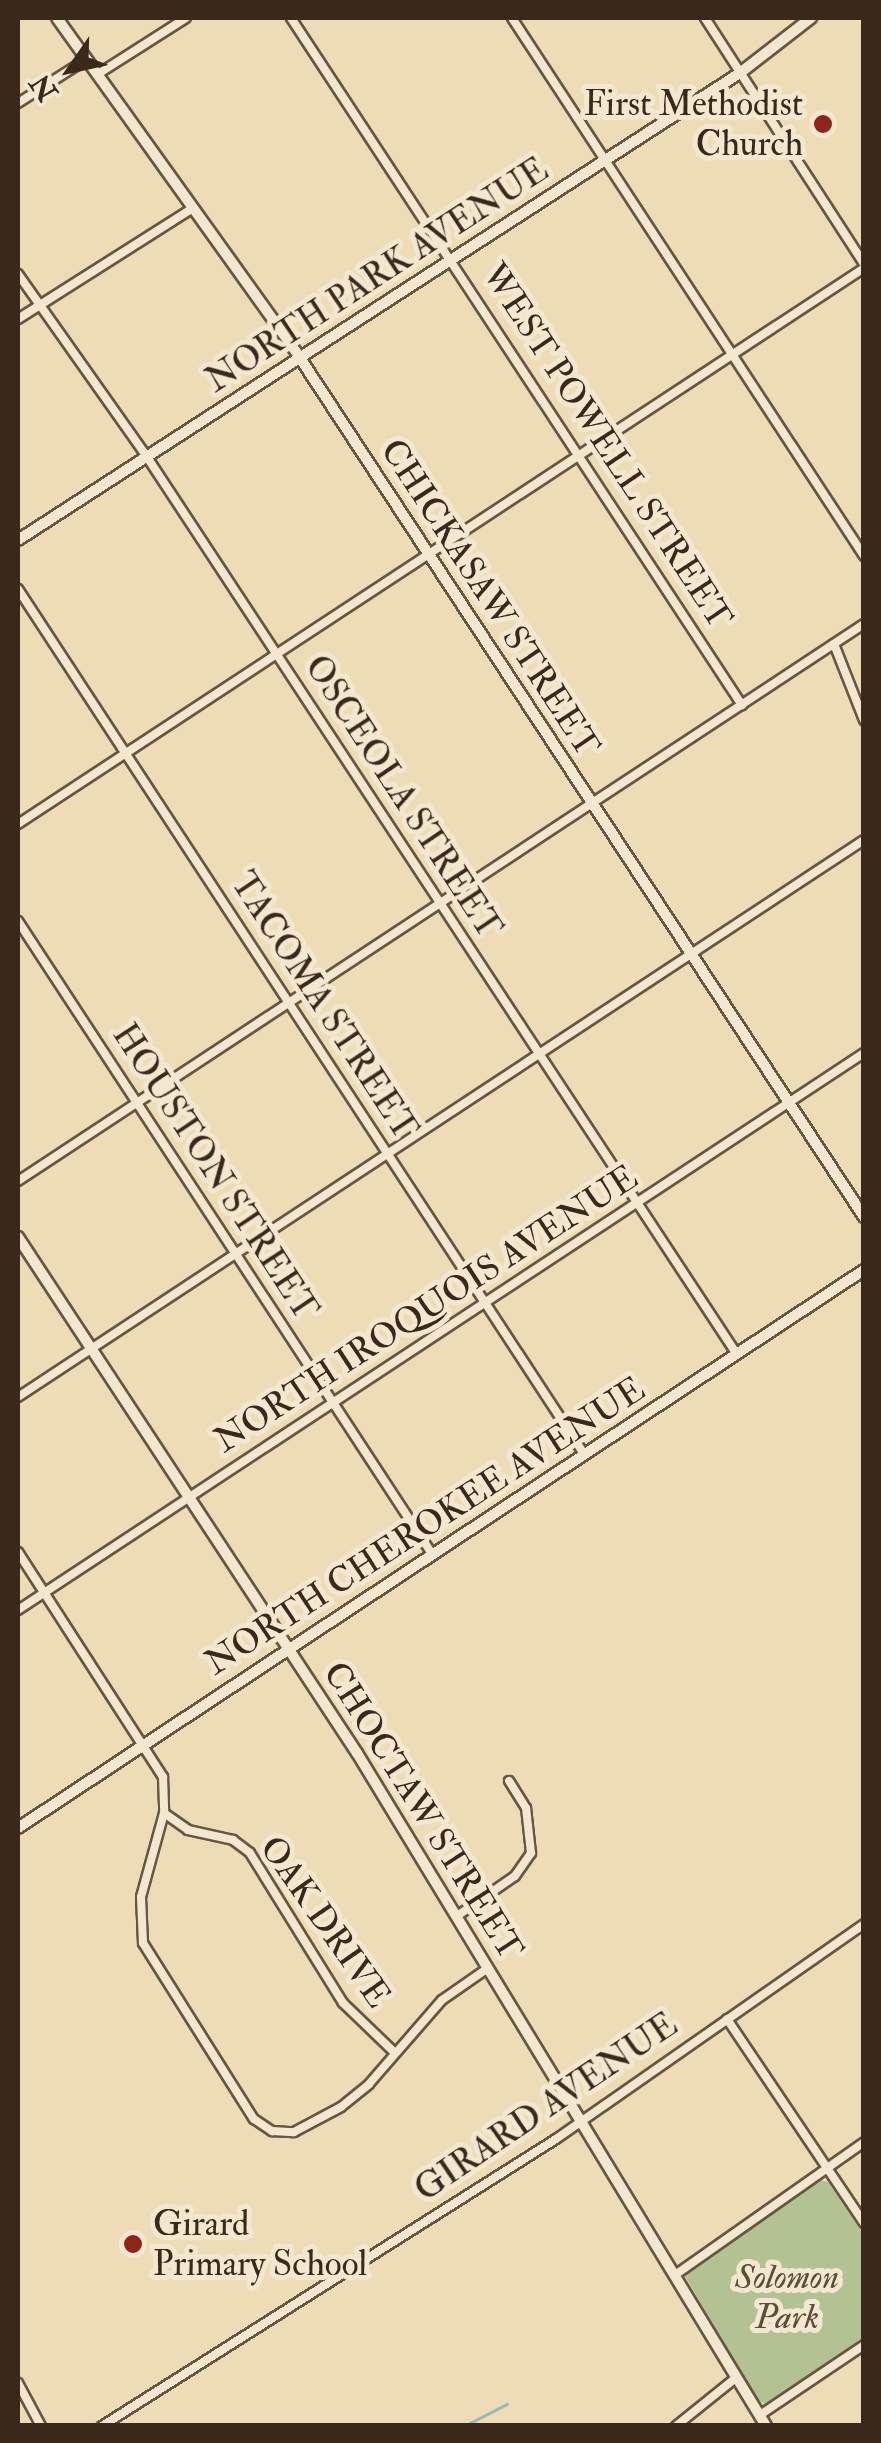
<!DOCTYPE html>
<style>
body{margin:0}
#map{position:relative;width:881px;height:2443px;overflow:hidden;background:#eddcb5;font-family:"IM FELL Double Pica",serif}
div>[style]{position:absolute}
.green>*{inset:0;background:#b2c292}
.stream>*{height:2.5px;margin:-1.25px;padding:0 1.25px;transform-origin:1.25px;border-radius:1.25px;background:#99bbae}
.roads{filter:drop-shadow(2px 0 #675642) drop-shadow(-2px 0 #675642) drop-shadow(0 2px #675642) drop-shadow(0 -2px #675642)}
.street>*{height:8px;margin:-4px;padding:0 4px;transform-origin:4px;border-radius:4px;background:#f3e8cf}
.secondary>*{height:10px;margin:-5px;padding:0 5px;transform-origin:5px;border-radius:5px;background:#f3e8cf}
.dots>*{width:28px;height:28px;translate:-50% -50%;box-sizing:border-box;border:5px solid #f3e8cf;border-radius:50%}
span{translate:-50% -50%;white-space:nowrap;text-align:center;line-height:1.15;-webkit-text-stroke:10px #f3e8cf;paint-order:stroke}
.poi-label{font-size:35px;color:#3a291b}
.right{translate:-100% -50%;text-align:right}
.left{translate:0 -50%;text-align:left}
.street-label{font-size:35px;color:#3a291b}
.park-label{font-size:35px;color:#584f39;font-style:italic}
.frame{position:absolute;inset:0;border:20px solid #3a291b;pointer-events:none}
.north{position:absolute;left:20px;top:20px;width:100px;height:100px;-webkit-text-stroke:8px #f3e8cf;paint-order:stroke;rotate:236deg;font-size:28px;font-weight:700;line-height:40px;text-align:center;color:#3a291b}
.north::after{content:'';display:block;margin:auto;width:35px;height:45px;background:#3a291b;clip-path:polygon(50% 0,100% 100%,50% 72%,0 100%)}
</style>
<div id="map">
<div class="green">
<i style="clip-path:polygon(820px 2180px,828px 2182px,863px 2234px,863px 2339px,765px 2404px,757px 2400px,685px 2276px)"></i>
</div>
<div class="stream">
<i style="left:464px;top:2426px;width:48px;rotate:-27.1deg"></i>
</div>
<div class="roads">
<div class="street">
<i style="left:291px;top:18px;width:822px;rotate:56.72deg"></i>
<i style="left:512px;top:18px;width:643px;rotate:56.8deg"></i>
<i style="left:705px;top:18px;width:293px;rotate:57.1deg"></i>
<i style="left:98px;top:74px;width:104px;rotate:-32.5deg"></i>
<i style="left:18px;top:103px;width:82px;rotate:-32.5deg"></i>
<i style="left:18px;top:274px;width:224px;rotate:54.8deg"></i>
<i style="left:147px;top:457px;width:1072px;rotate:56.68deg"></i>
<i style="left:18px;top:319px;width:207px;rotate:-32.4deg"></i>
<i style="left:18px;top:589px;width:1034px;rotate:56.8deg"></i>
<i style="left:834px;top:644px;width:82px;rotate:68.5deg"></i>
<i style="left:18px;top:824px;width:1012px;rotate:-33.31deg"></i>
<i style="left:18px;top:921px;width:756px;rotate:56.81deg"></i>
<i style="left:18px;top:1181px;width:1013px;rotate:-33.36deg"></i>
<i style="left:18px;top:1397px;width:1013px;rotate:-33.36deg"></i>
<i style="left:18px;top:1552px;width:268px;rotate:57.2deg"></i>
<i style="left:163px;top:1777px;width:36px;rotate:88deg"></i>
<i style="left:164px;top:1813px;width:87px;rotate:105.3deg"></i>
<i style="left:141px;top:1897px;width:46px;rotate:87.5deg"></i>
<i style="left:143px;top:1943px;width:208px;rotate:57.8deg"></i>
<i style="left:254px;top:2119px;width:22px;rotate:34deg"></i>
<i style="left:272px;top:2131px;width:22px;rotate:3deg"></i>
<i style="left:294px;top:2132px;width:53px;rotate:-28deg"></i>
<i style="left:341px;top:2107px;width:36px;rotate:-39deg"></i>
<i style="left:369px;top:2084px;width:111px;rotate:-49deg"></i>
<i style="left:442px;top:2000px;width:56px;rotate:-34.8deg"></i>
<i style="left:18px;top:1610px;width:1013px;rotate:-33.36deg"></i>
<i style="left:164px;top:1813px;width:29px;rotate:35deg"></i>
<i style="left:188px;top:1830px;width:46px;rotate:12.5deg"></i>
<i style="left:233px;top:1840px;width:21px;rotate:37deg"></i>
<i style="left:250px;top:1853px;width:176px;rotate:58.2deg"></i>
<i style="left:343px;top:2003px;width:72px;rotate:43.9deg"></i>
<i style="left:457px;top:1916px;width:70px;rotate:-34.6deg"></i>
<i style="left:515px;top:1876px;width:28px;rotate:-55deg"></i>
<i style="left:531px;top:1853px;width:45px;rotate:-96.3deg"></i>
<i style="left:526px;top:1808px;width:32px;rotate:-122deg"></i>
<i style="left:727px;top:2019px;width:246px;rotate:56.1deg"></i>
<i style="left:675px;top:2275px;width:231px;rotate:-35.1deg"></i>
<i style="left:18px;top:2383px;width:49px;rotate:61.9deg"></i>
<i style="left:760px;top:2415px;width:125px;rotate:-33.9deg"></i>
<i style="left:102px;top:2426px;width:537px;rotate:-32.3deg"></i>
<i style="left:556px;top:2139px;width:376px;rotate:-34.9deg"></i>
<i style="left:676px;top:2426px;width:78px;rotate:-38.8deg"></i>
</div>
<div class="secondary">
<i style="left:57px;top:18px;width:418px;rotate:54.4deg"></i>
<i style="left:300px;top:358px;width:1028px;rotate:56.71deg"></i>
<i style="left:18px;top:540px;width:860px;rotate:-32.9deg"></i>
<i style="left:740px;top:73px;width:90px;rotate:-37.8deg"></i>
<i style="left:18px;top:1237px;width:617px;rotate:56.7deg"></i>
<i style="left:357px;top:1753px;width:788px;rotate:58.71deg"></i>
<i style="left:18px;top:1828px;width:1013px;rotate:-33.41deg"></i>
</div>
</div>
<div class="dots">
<i style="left:823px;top:124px;background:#8f2418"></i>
<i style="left:133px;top:2244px;background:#8f2418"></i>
</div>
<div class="poi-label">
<span class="right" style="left:803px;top:124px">First Methodist<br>Church</span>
<span class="left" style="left:153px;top:2244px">Girard<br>Primary School</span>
</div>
<div class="street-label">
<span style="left:377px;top:275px;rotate:-33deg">NORTH PARK AVENUE</span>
<span style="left:607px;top:446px;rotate:57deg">WEST POWELL STREET</span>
<span style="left:490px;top:598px;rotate:57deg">CHICKASAW STREET</span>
<span style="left:403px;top:797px;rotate:57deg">OSCEOLA STREET</span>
<span style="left:324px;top:1006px;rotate:57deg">TACOMA STREET</span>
<span style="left:215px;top:1172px;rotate:57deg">HOUSTON STREET</span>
<span style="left:426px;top:1309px;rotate:-33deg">NORTH IROQUOIS AVENUE</span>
<span style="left:425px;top:1526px;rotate:-33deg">NORTH CHEROKEE AVENUE</span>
<span style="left:423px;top:1811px;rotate:58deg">CHOCTAW STREET</span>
<span style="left:325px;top:1922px;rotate:55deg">OAK DRIVE</span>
<span style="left:546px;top:2107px;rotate:-34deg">GIRARD AVENUE</span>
</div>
<div class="park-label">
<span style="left:787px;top:2297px">Solomon<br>Park</span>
</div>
<div class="frame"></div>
<div class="north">N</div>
</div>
